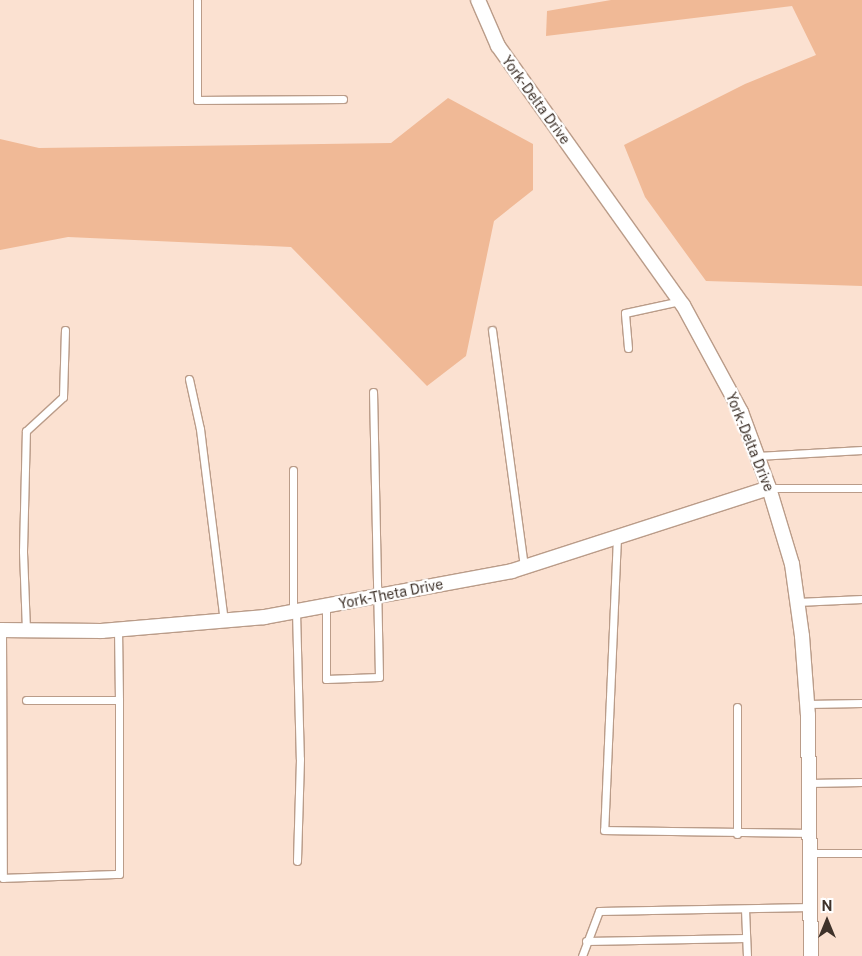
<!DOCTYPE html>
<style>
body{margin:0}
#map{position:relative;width:862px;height:956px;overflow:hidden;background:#fbe1d1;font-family:"Public Sans",sans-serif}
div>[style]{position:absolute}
.green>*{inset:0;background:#f0b996}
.roads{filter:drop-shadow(1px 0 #ba9c89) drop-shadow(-1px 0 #ba9c89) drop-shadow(0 1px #ba9c89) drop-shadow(0 -1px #ba9c89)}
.lane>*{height:7px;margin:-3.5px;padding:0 3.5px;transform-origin:3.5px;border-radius:3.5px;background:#fff}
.street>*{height:14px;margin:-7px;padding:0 7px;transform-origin:7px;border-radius:7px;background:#fff}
span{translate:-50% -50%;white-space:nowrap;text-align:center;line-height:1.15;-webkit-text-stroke:4.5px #fff;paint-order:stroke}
.street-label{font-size:14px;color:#3e322a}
.north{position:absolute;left:802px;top:896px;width:50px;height:50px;-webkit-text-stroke:4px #fff;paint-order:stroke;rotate:0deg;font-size:14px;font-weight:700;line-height:20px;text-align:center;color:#3e322a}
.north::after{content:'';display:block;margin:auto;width:18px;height:22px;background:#3e322a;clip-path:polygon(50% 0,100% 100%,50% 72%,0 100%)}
</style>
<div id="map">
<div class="green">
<i style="clip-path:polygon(611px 0,862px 0,862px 286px,706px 281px,645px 197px,624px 145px,745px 84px,816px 55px,792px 6px,546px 36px,547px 11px)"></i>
<i style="clip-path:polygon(448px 98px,533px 144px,533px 190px,494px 221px,466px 356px,427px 386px,291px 247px,68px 237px,0 250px,0 139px,39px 148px,391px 143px)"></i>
</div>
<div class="roads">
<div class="lane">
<i style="left:197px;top:0;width:100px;rotate:90deg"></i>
<i style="left:197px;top:100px;width:146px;rotate:-0.4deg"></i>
<i style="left:492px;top:330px;width:239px;rotate:82.3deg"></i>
<i style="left:628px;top:348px;width:35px;rotate:-95deg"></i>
<i style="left:625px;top:313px;width:56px;rotate:-12.3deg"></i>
<i style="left:189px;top:379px;width:51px;rotate:77.6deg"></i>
<i style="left:200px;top:429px;width:193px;rotate:82.9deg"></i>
<i style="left:757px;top:456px;width:105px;rotate:-3.3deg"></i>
<i style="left:769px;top:488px;width:93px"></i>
<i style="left:617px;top:537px;width:293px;rotate:92.5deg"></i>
<i style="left:604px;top:830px;width:205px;rotate:0.8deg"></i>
<i style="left:797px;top:602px;width:65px;rotate:-2.6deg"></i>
<i style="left:326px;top:606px;width:73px;rotate:90deg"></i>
<i style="left:326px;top:679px;width:53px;rotate:-2.2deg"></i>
<i style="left:379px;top:677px;width:285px;rotate:-91.2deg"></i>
<i style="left:296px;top:611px;width:148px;rotate:88.5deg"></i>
<i style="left:300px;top:759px;width:102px;rotate:91.7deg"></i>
<i style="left:293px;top:612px;width:142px;rotate:-90deg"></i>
<i style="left:2px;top:630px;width:248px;rotate:89.8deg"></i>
<i style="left:3px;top:878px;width:116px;rotate:-2deg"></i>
<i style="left:119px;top:874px;width:174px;rotate:-90deg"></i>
<i style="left:26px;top:630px;width:79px;rotate:-92.2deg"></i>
<i style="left:23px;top:551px;width:120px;rotate:-88.6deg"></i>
<i style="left:26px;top:431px;width:50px;rotate:-42.6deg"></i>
<i style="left:63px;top:397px;width:67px;rotate:-88.3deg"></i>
<i style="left:26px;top:700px;width:93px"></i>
<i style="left:119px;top:700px;width:70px;rotate:-90.8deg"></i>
<i style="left:807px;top:704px;width:55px;rotate:-1deg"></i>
<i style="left:809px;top:783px;width:53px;rotate:-1.1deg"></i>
<i style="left:737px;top:834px;width:127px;rotate:-90deg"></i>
<i style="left:809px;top:853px;width:53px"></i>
<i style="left:745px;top:909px;width:47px;rotate:87.6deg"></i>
<i style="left:586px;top:941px;width:160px;rotate:-1.1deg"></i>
<i style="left:582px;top:956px;width:48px;rotate:-69.3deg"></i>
<i style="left:599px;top:911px;width:212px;rotate:-1.1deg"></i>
</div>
<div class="street">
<i style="left:478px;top:0;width:50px;rotate:66.5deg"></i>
<i style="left:498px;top:46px;width:318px;rotate:54.5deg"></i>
<i style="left:683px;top:305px;width:122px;rotate:61.5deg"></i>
<i style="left:741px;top:412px;width:81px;rotate:69.8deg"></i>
<i style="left:769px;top:488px;width:79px;rotate:73.2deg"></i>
<i style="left:792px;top:564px;width:73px;rotate:82.1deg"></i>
<i style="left:802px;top:636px;width:79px;rotate:85.7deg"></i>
<i style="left:808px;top:715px;width:241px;rotate:89.3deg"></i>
<i style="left:0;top:630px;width:102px;rotate:0.6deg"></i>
<i style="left:102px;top:631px;width:163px;rotate:-4.9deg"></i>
<i style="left:264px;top:617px;width:252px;rotate:-10.5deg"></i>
<i style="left:512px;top:571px;width:270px;rotate:-17.9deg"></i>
</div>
</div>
<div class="street-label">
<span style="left:536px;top:100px;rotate:54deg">York-Delta Drive</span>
<span style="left:750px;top:442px;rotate:68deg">York-Delta Drive</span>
<span style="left:391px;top:594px;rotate:-11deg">York-Theta Drive</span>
</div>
<div class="north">N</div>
</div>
